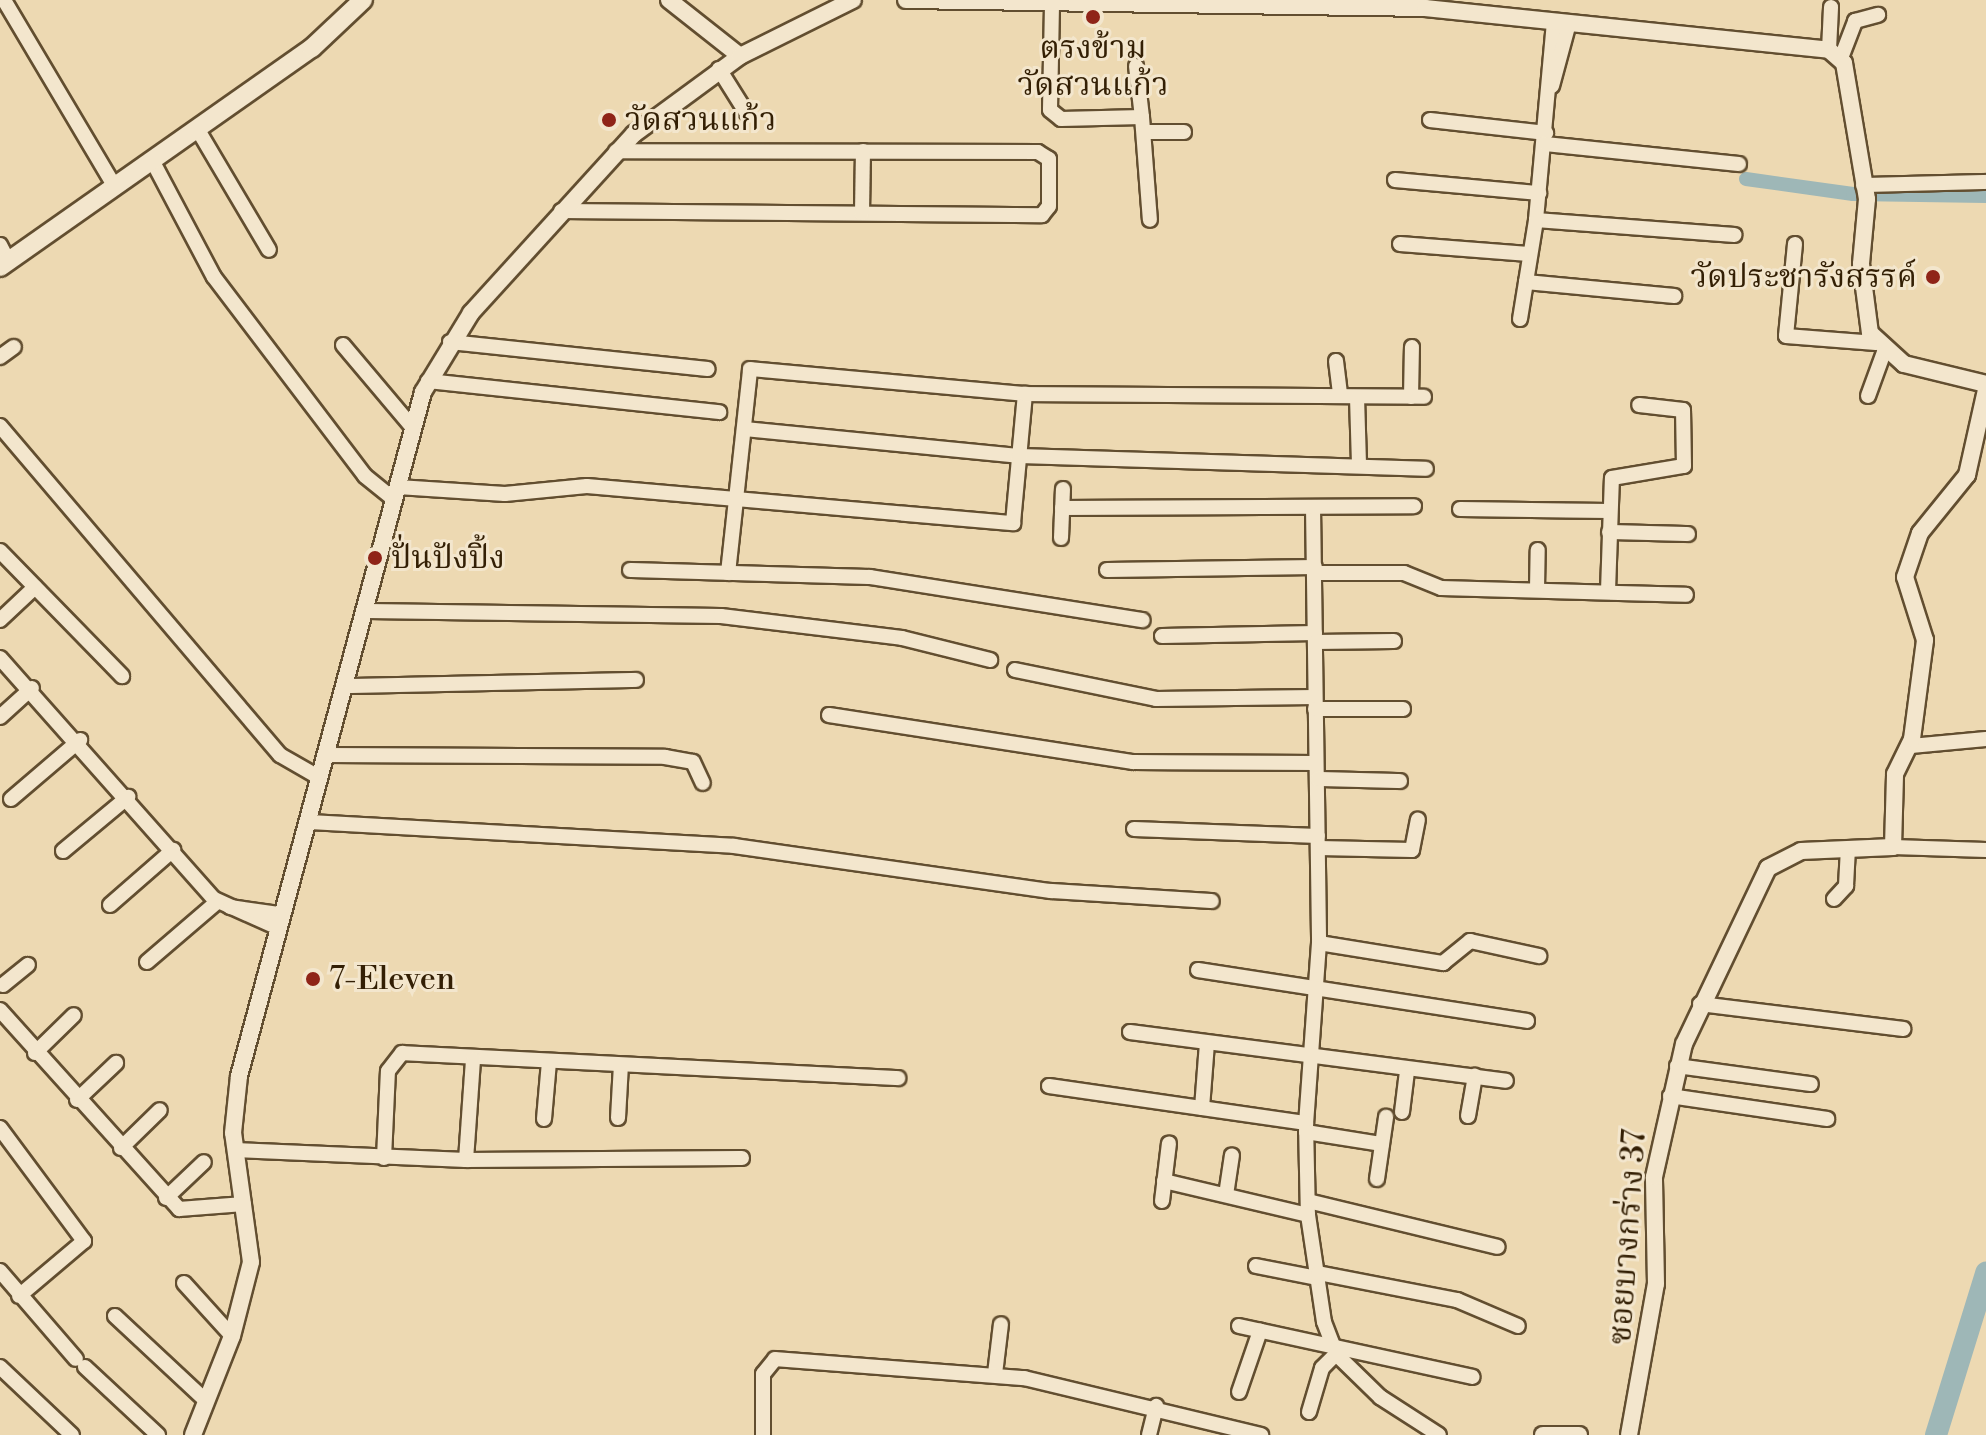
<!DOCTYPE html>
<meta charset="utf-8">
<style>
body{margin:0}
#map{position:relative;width:1986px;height:1435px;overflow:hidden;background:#edd9b2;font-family:"Libre Bodoni","Noto Serif Thai",serif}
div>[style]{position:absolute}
.canal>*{height:14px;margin:-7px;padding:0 7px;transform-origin:7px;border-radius:7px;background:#9eb7b7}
.river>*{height:22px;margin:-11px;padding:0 11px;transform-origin:11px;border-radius:11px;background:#9eb7b7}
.roads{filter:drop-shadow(2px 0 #624e30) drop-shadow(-2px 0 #624e30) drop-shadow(0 2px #624e30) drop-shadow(0 -2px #624e30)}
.minor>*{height:14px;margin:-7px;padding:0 7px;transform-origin:7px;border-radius:7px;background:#f3e6cd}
.tertiary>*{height:16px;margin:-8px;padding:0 8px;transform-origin:8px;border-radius:8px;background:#f3e6cd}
.secondary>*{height:18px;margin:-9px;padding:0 9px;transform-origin:9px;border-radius:9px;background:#f3e6cd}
.dots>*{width:22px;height:22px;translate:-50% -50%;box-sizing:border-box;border:4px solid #f3e6cd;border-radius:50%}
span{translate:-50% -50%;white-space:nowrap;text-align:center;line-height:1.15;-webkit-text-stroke:6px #f3e6cd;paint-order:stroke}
.poi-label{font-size:32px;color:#331f04}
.left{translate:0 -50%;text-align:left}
.right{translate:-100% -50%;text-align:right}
.street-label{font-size:32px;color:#331f04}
</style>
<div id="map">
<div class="canal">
<i style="left:1746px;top:179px;width:108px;rotate:8deg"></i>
<i style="left:1853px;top:194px;width:133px;rotate:0.9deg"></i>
</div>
<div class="river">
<i style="left:1936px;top:1435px;width:170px;rotate:-72.8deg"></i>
</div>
<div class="roads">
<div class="minor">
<i style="left:4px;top:0;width:217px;rotate:59.3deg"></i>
<i style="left:1052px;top:5px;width:105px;rotate:91.1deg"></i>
<i style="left:1050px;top:110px;width:14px;rotate:39deg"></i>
<i style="left:1061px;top:119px;width:81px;rotate:-1.4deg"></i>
<i style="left:1142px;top:117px;width:103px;rotate:85.6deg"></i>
<i style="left:1554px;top:22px;width:199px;rotate:95.2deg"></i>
<i style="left:1536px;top:220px;width:199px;rotate:4.3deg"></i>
<i style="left:1829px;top:50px;width:43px;rotate:-87.3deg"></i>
<i style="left:1841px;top:58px;width:40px;rotate:-69deg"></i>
<i style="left:1855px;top:21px;width:24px;rotate:-15deg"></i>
<i style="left:1136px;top:66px;width:51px;rotate:83.3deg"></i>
<i style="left:719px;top:69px;width:51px;rotate:57.9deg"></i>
<i style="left:1552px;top:86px;width:65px;rotate:-74.9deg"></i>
<i style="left:1430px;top:120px;width:117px;rotate:6.4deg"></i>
<i style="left:198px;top:130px;width:139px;rotate:59.4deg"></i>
<i style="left:1144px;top:132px;width:40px"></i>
<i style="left:1545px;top:144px;width:195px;rotate:5.9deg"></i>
<i style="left:153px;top:162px;width:130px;rotate:62.1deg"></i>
<i style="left:214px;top:277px;width:250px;rotate:52.8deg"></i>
<i style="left:365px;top:476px;width:38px;rotate:39deg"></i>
<i style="left:1395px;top:180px;width:145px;rotate:5.2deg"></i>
<i style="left:1863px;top:185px;width:123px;rotate:-1.4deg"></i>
<i style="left:561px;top:211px;width:481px;rotate:0.5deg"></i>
<i style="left:1042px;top:215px;width:11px;rotate:-52deg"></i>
<i style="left:1049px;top:206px;width:47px;rotate:-90deg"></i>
<i style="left:1049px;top:159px;width:13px;rotate:-148deg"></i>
<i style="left:1038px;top:152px;width:422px;rotate:-179.9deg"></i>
<i style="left:862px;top:213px;width:62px;rotate:-89.1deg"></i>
<i style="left:1400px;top:244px;width:129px;rotate:4.4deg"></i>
<i style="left:1795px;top:244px;width:92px;rotate:95.6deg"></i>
<i style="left:1786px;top:336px;width:90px;rotate:4.4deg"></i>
<i style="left:0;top:245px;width:18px;rotate:63deg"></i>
<i style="left:1526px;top:282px;width:149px;rotate:5.4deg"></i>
<i style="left:1520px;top:319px;width:100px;rotate:-80.8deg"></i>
<i style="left:450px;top:342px;width:259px;rotate:6deg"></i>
<i style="left:343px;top:345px;width:107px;rotate:49.9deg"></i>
<i style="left:0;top:357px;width:17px;rotate:-36deg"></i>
<i style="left:1336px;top:361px;width:35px;rotate:83deg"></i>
<i style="left:428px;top:381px;width:293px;rotate:6.1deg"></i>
<i style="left:1868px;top:396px;width:47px;rotate:-70deg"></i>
<i style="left:1357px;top:397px;width:69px;rotate:88.3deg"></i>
<i style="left:1411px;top:397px;width:50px;rotate:-88.9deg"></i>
<i style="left:0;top:426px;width:432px;rotate:49.6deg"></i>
<i style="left:280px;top:755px;width:46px;rotate:29.9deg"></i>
<i style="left:744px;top:429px;width:276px;rotate:5.6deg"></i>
<i style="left:1019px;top:456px;width:407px;rotate:1.8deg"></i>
<i style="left:398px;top:487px;width:107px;rotate:3.7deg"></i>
<i style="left:505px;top:494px;width:82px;rotate:-5.6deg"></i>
<i style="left:587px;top:486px;width:428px;rotate:5deg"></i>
<i style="left:1013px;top:523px;width:130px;rotate:-84.7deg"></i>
<i style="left:1313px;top:507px;width:436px;rotate:89.2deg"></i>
<i style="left:1319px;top:943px;width:180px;rotate:94.1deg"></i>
<i style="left:1306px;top:1123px;width:92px;rotate:88.8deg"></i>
<i style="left:1308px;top:1215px;width:108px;rotate:81.5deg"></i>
<i style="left:1324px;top:1322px;width:34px;rotate:69deg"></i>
<i style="left:1336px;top:1354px;width:62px;rotate:44.3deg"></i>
<i style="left:1380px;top:1397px;width:70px;rotate:32.8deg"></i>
<i style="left:1062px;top:508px;width:352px;rotate:-0.3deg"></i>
<i style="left:1460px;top:509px;width:150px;rotate:0.8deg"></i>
<i style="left:1609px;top:532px;width:79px;rotate:1.5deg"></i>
<i style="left:1061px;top:538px;width:49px;rotate:-87.7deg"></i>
<i style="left:0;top:551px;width:175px;rotate:45.7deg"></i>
<i style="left:630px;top:570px;width:240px;rotate:1.7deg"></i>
<i style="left:870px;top:577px;width:276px;rotate:9deg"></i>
<i style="left:1107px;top:570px;width:208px;rotate:-0.8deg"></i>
<i style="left:728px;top:573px;width:205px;rotate:-83.8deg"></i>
<i style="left:750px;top:369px;width:276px;rotate:5.2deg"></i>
<i style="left:1025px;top:394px;width:399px;rotate:0.4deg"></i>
<i style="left:1315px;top:573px;width:89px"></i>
<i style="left:1404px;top:573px;width:40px;rotate:22deg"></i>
<i style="left:1441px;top:588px;width:245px;rotate:1.6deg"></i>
<i style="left:1537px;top:589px;width:39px;rotate:-89deg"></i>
<i style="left:1608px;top:591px;width:113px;rotate:-88deg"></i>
<i style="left:1612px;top:478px;width:73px;rotate:-9.5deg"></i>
<i style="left:1684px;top:466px;width:56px;rotate:-91deg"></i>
<i style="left:1683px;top:410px;width:44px;rotate:-173.5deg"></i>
<i style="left:368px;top:611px;width:353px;rotate:0.8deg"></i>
<i style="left:721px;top:616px;width:182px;rotate:6.9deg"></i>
<i style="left:902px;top:638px;width:91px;rotate:14deg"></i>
<i style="left:0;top:620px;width:48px;rotate:-43.3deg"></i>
<i style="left:1162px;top:636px;width:153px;rotate:-1.1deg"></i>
<i style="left:1315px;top:642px;width:79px;rotate:-0.7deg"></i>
<i style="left:0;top:658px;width:322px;rotate:48.4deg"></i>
<i style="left:214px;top:899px;width:68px;rotate:24.3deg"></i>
<i style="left:1015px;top:670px;width:144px;rotate:11.6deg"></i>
<i style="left:1156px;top:699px;width:159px;rotate:-0.7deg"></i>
<i style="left:347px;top:686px;width:289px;rotate:-1.2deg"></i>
<i style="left:1315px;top:709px;width:88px"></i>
<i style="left:829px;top:715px;width:308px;rotate:8.8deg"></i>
<i style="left:1133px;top:762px;width:183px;rotate:0.3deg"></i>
<i style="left:0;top:717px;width:43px;rotate:-42.2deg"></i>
<i style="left:1911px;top:746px;width:75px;rotate:-5.3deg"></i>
<i style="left:327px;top:755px;width:338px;rotate:0.3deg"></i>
<i style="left:665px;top:757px;width:28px;rotate:10deg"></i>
<i style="left:693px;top:762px;width:23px;rotate:65deg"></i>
<i style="left:1318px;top:779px;width:82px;rotate:1.4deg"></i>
<i style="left:11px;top:799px;width:91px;rotate:-40.5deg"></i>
<i style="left:308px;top:822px;width:427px;rotate:3.2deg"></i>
<i style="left:734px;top:846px;width:320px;rotate:8.1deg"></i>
<i style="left:1051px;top:891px;width:161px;rotate:3.6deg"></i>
<i style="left:1134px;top:829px;width:184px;rotate:2.2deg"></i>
<i style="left:1893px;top:847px;width:93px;rotate:1.8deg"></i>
<i style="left:1319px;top:848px;width:93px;rotate:1.2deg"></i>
<i style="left:1412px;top:850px;width:31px;rotate:-79deg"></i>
<i style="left:63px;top:851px;width:85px;rotate:-39.7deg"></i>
<i style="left:1834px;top:899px;width:18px;rotate:-47deg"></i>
<i style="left:1846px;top:886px;width:35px;rotate:-87deg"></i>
<i style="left:110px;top:905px;width:84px;rotate:-41.1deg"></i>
<i style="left:230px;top:907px;width:49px;rotate:8.1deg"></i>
<i style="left:1319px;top:943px;width:126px;rotate:9.2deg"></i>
<i style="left:1443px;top:963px;width:35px;rotate:-39deg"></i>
<i style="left:1470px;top:941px;width:71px;rotate:12.3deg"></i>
<i style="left:147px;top:962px;width:92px;rotate:-40.6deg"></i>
<i style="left:1198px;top:970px;width:333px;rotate:8.8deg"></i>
<i style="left:3px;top:985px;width:32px;rotate:-39deg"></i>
<i style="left:1700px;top:1004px;width:205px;rotate:7deg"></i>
<i style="left:0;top:1010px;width:268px;rotate:48deg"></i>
<i style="left:179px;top:1209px;width:65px;rotate:-4.4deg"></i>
<i style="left:1130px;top:1032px;width:379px;rotate:7.4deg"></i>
<i style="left:35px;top:1053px;width:54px;rotate:-44.3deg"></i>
<i style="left:1677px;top:1066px;width:135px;rotate:7.7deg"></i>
<i style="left:1049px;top:1086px;width:260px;rotate:8.2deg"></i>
<i style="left:1670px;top:1096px;width:159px;rotate:8.3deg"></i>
<i style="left:77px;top:1100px;width:54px;rotate:-43.5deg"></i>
<i style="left:1202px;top:1108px;width:65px;rotate:-85.6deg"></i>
<i style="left:1402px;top:1112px;width:38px;rotate:-83deg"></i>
<i style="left:1468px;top:1116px;width:41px;rotate:-80.1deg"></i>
<i style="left:618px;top:1118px;width:53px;rotate:-86.8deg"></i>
<i style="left:544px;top:1119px;width:57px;rotate:-85deg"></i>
<i style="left:0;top:1128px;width:141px;rotate:53.4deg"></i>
<i style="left:84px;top:1241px;width:85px;rotate:139.8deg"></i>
<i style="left:1306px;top:1132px;width:77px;rotate:9deg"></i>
<i style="left:121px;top:1148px;width:54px;rotate:-44.3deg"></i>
<i style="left:235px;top:1150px;width:231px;rotate:2.5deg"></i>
<i style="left:466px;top:1160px;width:276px;rotate:-0.4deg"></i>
<i style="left:384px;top:1158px;width:87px;rotate:-87.4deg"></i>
<i style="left:388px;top:1071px;width:23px;rotate:-52deg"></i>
<i style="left:402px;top:1053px;width:497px;rotate:2.9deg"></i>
<i style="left:466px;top:1160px;width:101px;rotate:-86deg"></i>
<i style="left:1377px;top:1179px;width:63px;rotate:-81.7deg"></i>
<i style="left:1164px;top:1181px;width:148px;rotate:13.3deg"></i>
<i style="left:1226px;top:1195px;width:40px;rotate:-81.5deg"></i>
<i style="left:166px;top:1198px;width:52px;rotate:-43.5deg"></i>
<i style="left:1162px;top:1201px;width:58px;rotate:-83.1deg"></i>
<i style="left:1308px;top:1201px;width:195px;rotate:13.6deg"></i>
<i style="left:1256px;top:1266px;width:63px;rotate:11deg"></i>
<i style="left:0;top:1271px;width:116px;rotate:49.2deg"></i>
<i style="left:1318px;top:1273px;width:142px;rotate:11deg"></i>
<i style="left:1457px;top:1300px;width:66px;rotate:23.1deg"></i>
<i style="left:184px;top:1283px;width:72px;rotate:47.8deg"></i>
<i style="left:115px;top:1316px;width:125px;rotate:43deg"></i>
<i style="left:1239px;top:1326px;width:239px;rotate:12.3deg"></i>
<i style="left:0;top:1367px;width:99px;rotate:43.4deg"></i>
<i style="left:85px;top:1367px;width:100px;rotate:43deg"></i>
<i style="left:995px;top:1374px;width:50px;rotate:-83.2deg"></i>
<i style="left:1239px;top:1392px;width:65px;rotate:-71deg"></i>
<i style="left:1309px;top:1412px;width:46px;rotate:-73.5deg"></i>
<i style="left:1322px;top:1368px;width:20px;rotate:-45deg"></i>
<i style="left:763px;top:1435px;width:61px;rotate:-90deg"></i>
<i style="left:763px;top:1374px;width:19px;rotate:-51deg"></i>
<i style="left:775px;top:1359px;width:250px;rotate:4.4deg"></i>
<i style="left:1024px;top:1378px;width:244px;rotate:13.5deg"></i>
<i style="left:1149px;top:1435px;width:30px;rotate:-76deg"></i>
</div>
<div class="tertiary">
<i style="left:669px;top:0;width:90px;rotate:38.3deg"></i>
<i style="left:906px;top:0;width:519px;rotate:0.88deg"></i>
<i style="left:1425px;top:8px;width:406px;rotate:5.9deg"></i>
<i style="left:1829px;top:50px;width:20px;rotate:41deg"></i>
<i style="left:1844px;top:63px;width:138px;rotate:80.4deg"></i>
<i style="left:1867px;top:199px;width:65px;rotate:95.3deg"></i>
<i style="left:1861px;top:264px;width:70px;rotate:82.6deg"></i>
<i style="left:1870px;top:333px;width:46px;rotate:42.4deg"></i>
<i style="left:1904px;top:364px;width:84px;rotate:13.7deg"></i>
<i style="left:193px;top:1435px;width:106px;rotate:-68.5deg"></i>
<i style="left:232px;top:1336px;width:76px;rotate:-75.6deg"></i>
<i style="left:251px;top:1262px;width:130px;rotate:-97.9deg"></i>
<i style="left:233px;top:1133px;width:57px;rotate:-84deg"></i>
<i style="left:239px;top:1076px;width:708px;rotate:-74.94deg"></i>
<i style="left:423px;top:392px;width:92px;rotate:-58.7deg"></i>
<i style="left:471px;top:313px;width:242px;rotate:-47.7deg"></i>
<i style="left:634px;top:134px;width:132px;rotate:-36.3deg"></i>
<i style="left:740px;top:56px;width:126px;rotate:-26.4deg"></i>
<i style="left:1543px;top:1435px;width:36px"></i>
<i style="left:1629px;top:1435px;width:153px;rotate:-79.9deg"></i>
<i style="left:1656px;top:1284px;width:107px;rotate:-91.1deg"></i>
<i style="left:1654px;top:1177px;width:136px;rotate:-77.3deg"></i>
<i style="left:1684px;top:1044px;width:195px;rotate:-64.5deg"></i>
<i style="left:1768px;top:868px;width:37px;rotate:-27deg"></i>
<i style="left:1801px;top:851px;width:92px;rotate:-2.5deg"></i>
<i style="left:1893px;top:847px;width:73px;rotate:-88.4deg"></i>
<i style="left:1895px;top:774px;width:39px;rotate:-64deg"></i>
<i style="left:1912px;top:739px;width:100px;rotate:-82.5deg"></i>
<i style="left:1925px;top:640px;width:66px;rotate:-107.6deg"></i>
<i style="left:1905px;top:577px;width:46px;rotate:-71.2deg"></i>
<i style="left:1920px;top:533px;width:75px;rotate:-51deg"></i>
<i style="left:1967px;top:475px;width:87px;rotate:-77.4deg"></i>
</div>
<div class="secondary">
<i style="left:0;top:267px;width:381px;rotate:-35.1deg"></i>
<i style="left:312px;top:48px;width:70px;rotate:-43.3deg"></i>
</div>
</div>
<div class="dots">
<i style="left:1093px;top:17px;background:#8f2418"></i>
<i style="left:609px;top:120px;background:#8f2418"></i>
<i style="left:1933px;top:277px;background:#8f2418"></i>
<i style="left:375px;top:558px;background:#8f2418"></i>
<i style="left:313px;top:979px;background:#8f2418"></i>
</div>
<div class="poi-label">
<span style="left:1093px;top:67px">ตรงข้าม<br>วัดสวนแก้ว</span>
<span class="left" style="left:625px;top:120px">วัดสวนแก้ว</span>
<span class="right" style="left:1917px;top:277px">วัดประชารังสรรค์</span>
<span class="left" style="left:391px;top:558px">ปั่นปังปิ้ง</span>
<span class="left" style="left:329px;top:979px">7-Eleven</span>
</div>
<div class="street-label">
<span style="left:1628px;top:1237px;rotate:-86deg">ซอยบางกร่าง 37</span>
</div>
</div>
